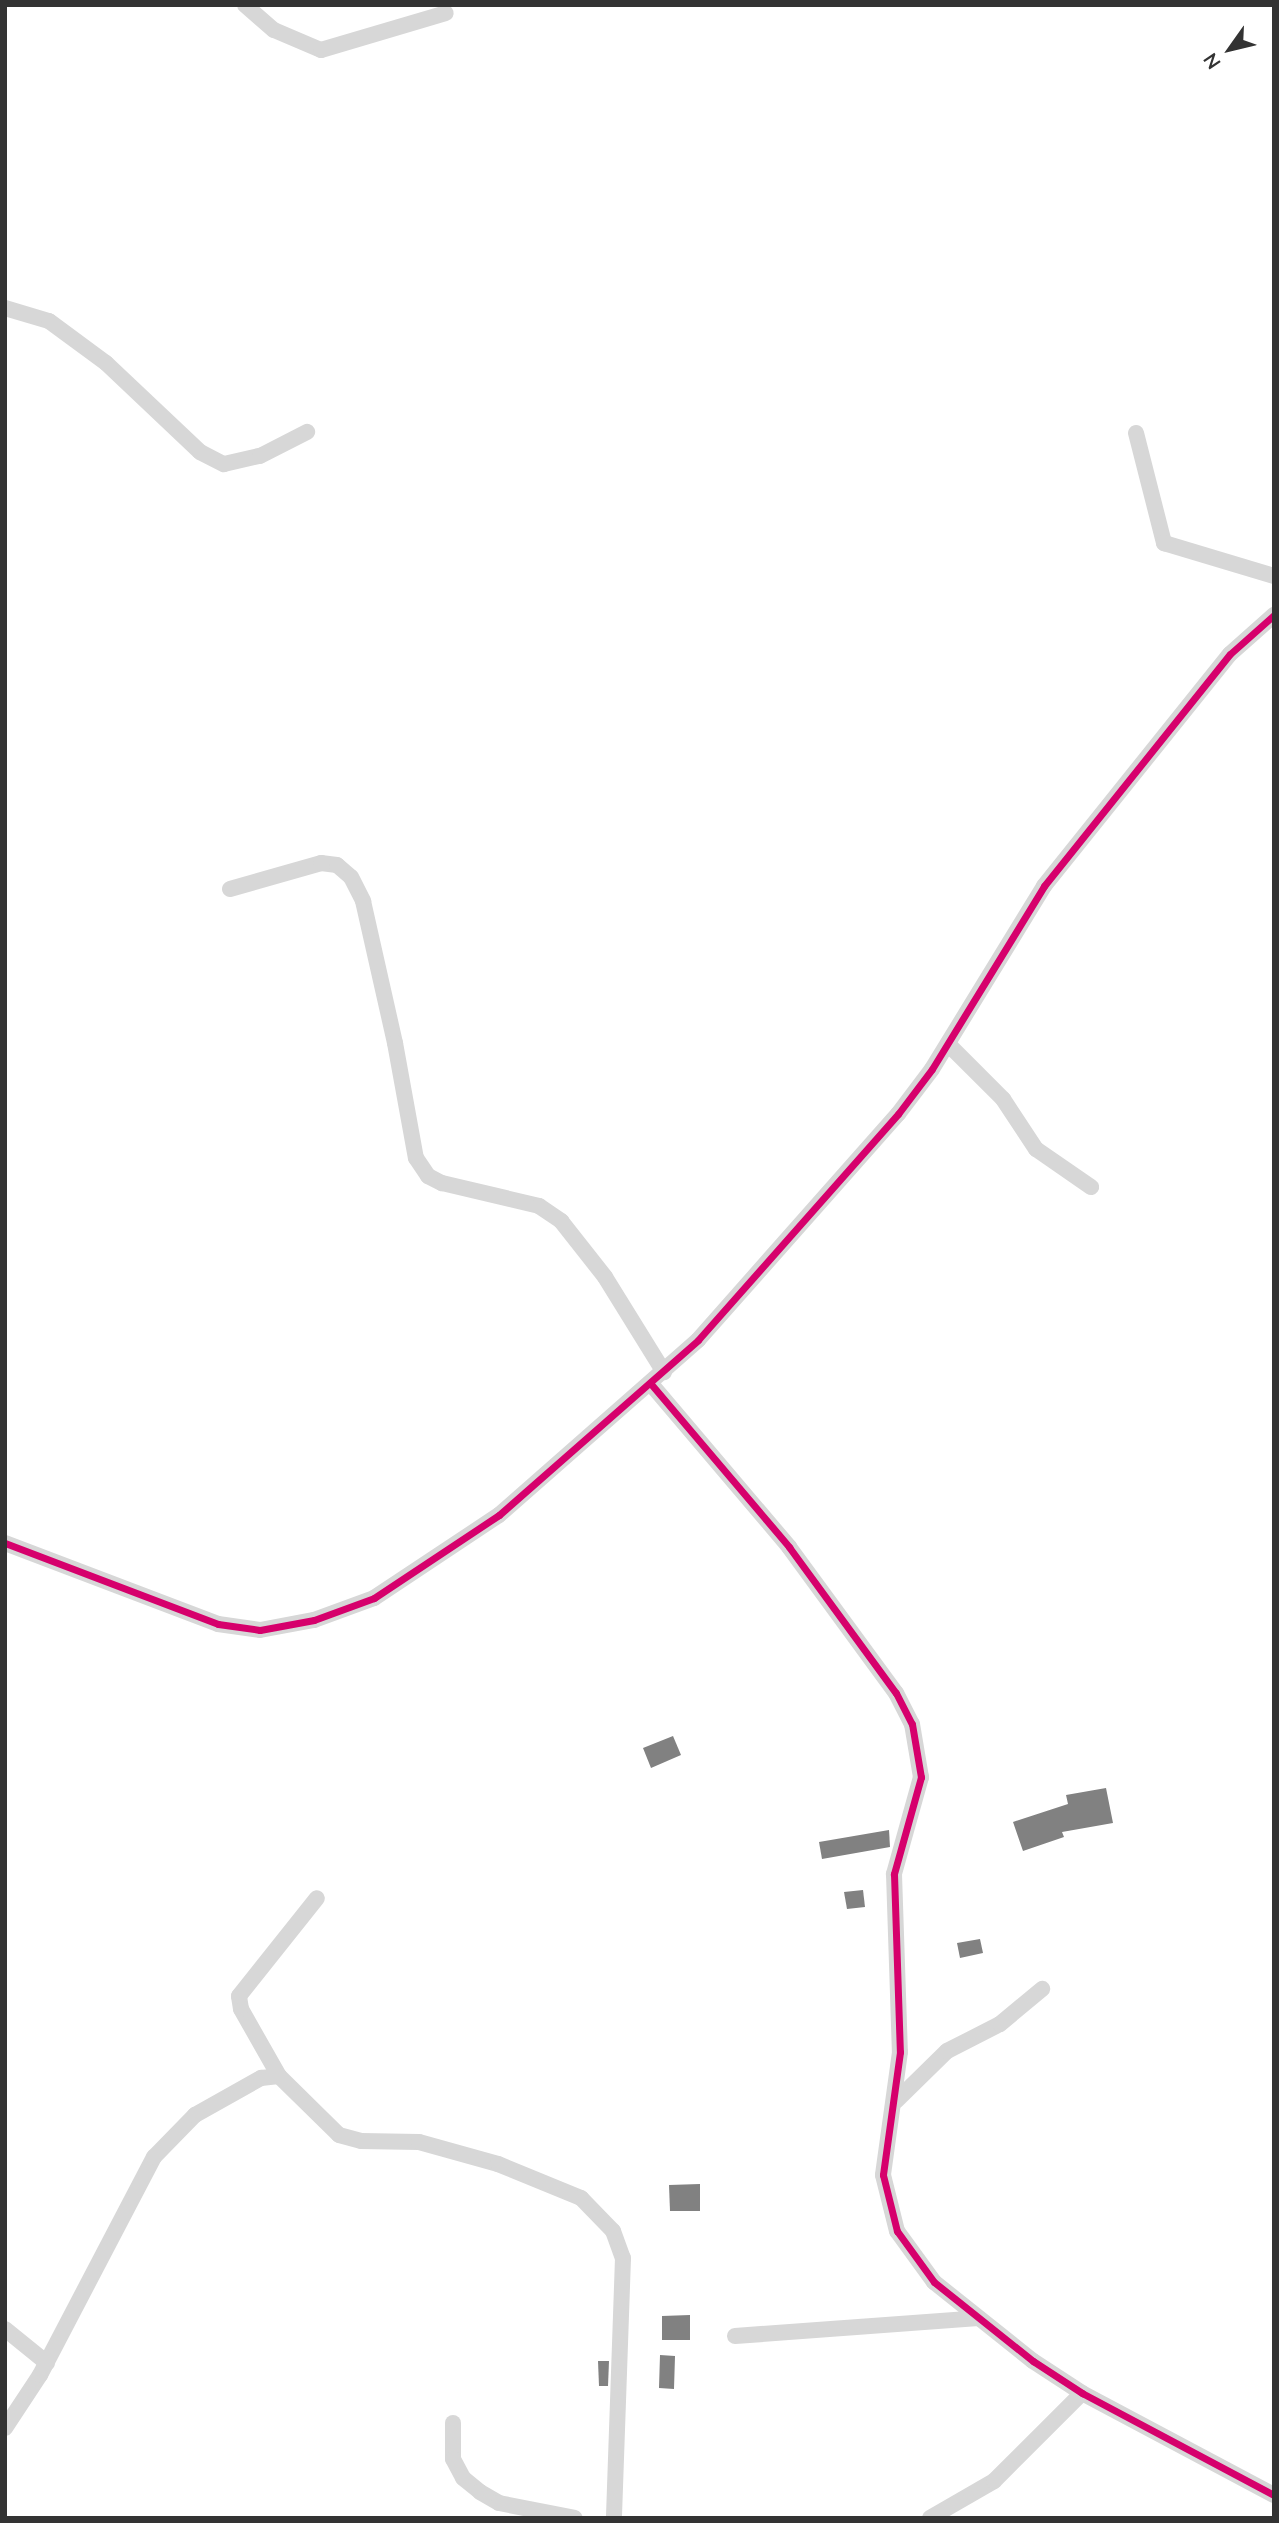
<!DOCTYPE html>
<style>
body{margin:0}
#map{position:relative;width:1279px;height:2523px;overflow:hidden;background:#fff;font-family:"Nunito Sans",sans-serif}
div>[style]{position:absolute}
.building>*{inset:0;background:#818181}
.street>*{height:16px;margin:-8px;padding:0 8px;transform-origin:8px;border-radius:8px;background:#d7d7d7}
.cycleway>*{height:7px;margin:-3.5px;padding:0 3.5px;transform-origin:3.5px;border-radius:3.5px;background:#d6006c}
span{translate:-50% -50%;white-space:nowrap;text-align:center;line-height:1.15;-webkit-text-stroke:7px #fff;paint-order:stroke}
.frame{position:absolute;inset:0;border:7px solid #333;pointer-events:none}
.north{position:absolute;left:1195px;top:14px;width:70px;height:70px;-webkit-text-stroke:5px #fff;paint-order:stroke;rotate:236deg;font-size:19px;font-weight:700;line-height:28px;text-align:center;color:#333}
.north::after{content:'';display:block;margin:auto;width:24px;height:32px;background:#333;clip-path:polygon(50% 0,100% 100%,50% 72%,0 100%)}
</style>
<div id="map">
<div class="building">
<i style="clip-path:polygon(673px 1736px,681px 1755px,651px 1768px,643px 1748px)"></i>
<i style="clip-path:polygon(1106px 1788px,1113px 1823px,1062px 1832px,1064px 1837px,1023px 1851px,1013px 1822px,1068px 1804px,1066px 1795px)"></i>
<i style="clip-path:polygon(889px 1830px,890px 1847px,822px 1859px,819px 1842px)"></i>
<i style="clip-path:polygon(863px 1890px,865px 1907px,847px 1909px,844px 1892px)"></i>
<i style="clip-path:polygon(980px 1939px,983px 1953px,960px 1958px,957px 1943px)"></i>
<i style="clip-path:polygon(700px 2184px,700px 2211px,670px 2211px,669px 2185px)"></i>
<i style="clip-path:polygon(690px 2315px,690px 2340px,662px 2340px,662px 2316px)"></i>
<i style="clip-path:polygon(660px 2355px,675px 2356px,674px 2389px,659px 2388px)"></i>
<i style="clip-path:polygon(598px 2361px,609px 2361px,608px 2386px,599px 2386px)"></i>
</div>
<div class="street">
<i style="left:245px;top:5px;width:38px;rotate:41deg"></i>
<i style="left:274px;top:30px;width:51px;rotate:23.1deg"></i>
<i style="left:321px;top:50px;width:130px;rotate:-16.5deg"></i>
<i style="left:5px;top:308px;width:46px;rotate:16.5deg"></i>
<i style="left:49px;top:321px;width:71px;rotate:36.4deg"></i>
<i style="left:106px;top:363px;width:129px;rotate:43.4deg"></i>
<i style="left:200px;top:452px;width:27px;rotate:27deg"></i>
<i style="left:224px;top:464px;width:37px;rotate:-13deg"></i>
<i style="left:260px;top:456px;width:53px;rotate:-27.1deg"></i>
<i style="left:1136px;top:433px;width:114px;rotate:75.7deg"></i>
<i style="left:1164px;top:543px;width:115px;rotate:16.7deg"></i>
<i style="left:230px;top:889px;width:95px;rotate:-15.9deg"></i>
<i style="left:321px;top:863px;width:16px;rotate:7deg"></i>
<i style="left:337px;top:865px;width:18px;rotate:41deg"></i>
<i style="left:351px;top:877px;width:27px;rotate:63deg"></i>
<i style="left:363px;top:901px;width:146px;rotate:77.3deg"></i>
<i style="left:395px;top:1043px;width:117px;rotate:79.7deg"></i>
<i style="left:416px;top:1158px;width:22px;rotate:56deg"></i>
<i style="left:428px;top:1176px;width:16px;rotate:27deg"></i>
<i style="left:442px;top:1183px;width:100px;rotate:13.3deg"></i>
<i style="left:539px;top:1206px;width:27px;rotate:34deg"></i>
<i style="left:561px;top:1221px;width:71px;rotate:51.8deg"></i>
<i style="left:605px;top:1277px;width:112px;rotate:58.2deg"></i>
<i style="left:948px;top:1044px;width:78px;rotate:45deg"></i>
<i style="left:1003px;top:1099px;width:60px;rotate:56.6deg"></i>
<i style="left:1036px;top:1149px;width:67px;rotate:34.6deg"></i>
<i style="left:651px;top:1384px;width:214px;rotate:49.7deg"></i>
<i style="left:789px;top:1547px;width:181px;rotate:53.8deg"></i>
<i style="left:896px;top:1693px;width:35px;rotate:63deg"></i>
<i style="left:912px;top:1724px;width:54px;rotate:80.4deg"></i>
<i style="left:921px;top:1777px;width:101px;rotate:105.6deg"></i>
<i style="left:894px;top:1874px;width:178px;rotate:88.1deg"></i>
<i style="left:900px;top:2052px;width:124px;rotate:97.9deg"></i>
<i style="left:883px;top:2175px;width:58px;rotate:76deg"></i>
<i style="left:897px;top:2231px;width:63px;rotate:54deg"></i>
<i style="left:934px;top:2282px;width:127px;rotate:38.6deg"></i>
<i style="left:1033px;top:2361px;width:59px;rotate:33.1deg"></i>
<i style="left:1082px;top:2393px;width:217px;rotate:28deg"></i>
<i style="left:5px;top:1543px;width:228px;rotate:20.8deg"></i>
<i style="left:218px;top:1624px;width:42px;rotate:8.1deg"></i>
<i style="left:260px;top:1630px;width:55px;rotate:-10.5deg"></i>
<i style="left:314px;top:1620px;width:64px;rotate:-20.1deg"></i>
<i style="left:374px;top:1598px;width:150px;rotate:-33.6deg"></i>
<i style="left:499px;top:1515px;width:265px;rotate:-41.3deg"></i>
<i style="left:698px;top:1340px;width:302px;rotate:-48.5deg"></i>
<i style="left:898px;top:1114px;width:56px;rotate:-52.9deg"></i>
<i style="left:932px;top:1069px;width:215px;rotate:-58.5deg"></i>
<i style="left:1044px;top:886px;width:297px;rotate:-51.3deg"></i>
<i style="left:1230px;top:654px;width:59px;rotate:-41.6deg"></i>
<i style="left:279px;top:2076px;width:77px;rotate:-119.6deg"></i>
<i style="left:241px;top:2009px;width:13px;rotate:-99deg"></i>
<i style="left:239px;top:1996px;width:125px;rotate:-51.5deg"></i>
<i style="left:896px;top:2101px;width:71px;rotate:-44.4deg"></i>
<i style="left:947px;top:2051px;width:59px;rotate:-27deg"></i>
<i style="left:1000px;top:2024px;width:55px;rotate:-39.8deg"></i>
<i style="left:5px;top:2329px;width:54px;rotate:39deg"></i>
<i style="left:735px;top:2336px;width:244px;rotate:-4.2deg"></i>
<i style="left:453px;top:2423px;width:36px;rotate:90deg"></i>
<i style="left:453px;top:2459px;width:21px;rotate:62deg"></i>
<i style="left:463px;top:2478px;width:22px;rotate:39deg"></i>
<i style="left:480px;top:2492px;width:22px;rotate:30deg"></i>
<i style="left:499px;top:2503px;width:77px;rotate:11.2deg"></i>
<i style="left:5px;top:2428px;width:64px;rotate:-56.6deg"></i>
<i style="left:40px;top:2375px;width:246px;rotate:-62.4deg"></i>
<i style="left:154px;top:2157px;width:59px;rotate:-45.7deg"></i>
<i style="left:195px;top:2115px;width:76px;rotate:-29.3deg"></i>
<i style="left:261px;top:2078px;width:18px;rotate:-6deg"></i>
<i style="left:279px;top:2076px;width:84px;rotate:44.5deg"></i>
<i style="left:339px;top:2135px;width:23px;rotate:15deg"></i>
<i style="left:361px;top:2141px;width:58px;rotate:1deg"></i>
<i style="left:419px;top:2142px;width:82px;rotate:15.6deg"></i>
<i style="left:498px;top:2164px;width:90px;rotate:22.3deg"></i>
<i style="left:581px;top:2198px;width:46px;rotate:45.9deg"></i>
<i style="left:613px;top:2231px;width:29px;rotate:70deg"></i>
<i style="left:623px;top:2258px;width:260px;rotate:92deg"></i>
<i style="left:930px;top:2518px;width:74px;rotate:-30deg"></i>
<i style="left:994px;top:2481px;width:124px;rotate:-45deg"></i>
</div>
<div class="cycleway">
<i style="left:651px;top:1384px;width:214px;rotate:49.7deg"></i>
<i style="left:789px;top:1547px;width:181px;rotate:53.8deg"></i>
<i style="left:896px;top:1693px;width:35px;rotate:63deg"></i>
<i style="left:912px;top:1724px;width:54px;rotate:80.4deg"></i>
<i style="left:921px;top:1777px;width:101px;rotate:105.6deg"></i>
<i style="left:894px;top:1874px;width:178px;rotate:88.1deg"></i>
<i style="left:900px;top:2052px;width:124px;rotate:97.9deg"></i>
<i style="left:883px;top:2175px;width:58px;rotate:76deg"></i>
<i style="left:897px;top:2231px;width:63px;rotate:54deg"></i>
<i style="left:934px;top:2282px;width:127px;rotate:38.6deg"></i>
<i style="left:1033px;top:2361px;width:59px;rotate:33.1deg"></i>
<i style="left:1082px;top:2393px;width:217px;rotate:28deg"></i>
<i style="left:5px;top:1543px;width:228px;rotate:20.8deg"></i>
<i style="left:218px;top:1624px;width:42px;rotate:8.1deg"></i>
<i style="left:260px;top:1630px;width:55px;rotate:-10.5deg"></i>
<i style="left:314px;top:1620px;width:64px;rotate:-20.1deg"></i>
<i style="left:374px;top:1598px;width:150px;rotate:-33.6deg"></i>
<i style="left:499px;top:1515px;width:265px;rotate:-41.3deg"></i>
<i style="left:698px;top:1340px;width:302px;rotate:-48.5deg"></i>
<i style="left:898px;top:1114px;width:56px;rotate:-52.9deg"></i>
<i style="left:932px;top:1069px;width:215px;rotate:-58.5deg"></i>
<i style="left:1044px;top:886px;width:297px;rotate:-51.3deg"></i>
<i style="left:1230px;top:654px;width:59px;rotate:-41.6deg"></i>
</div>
<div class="frame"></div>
<div class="north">N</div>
</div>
